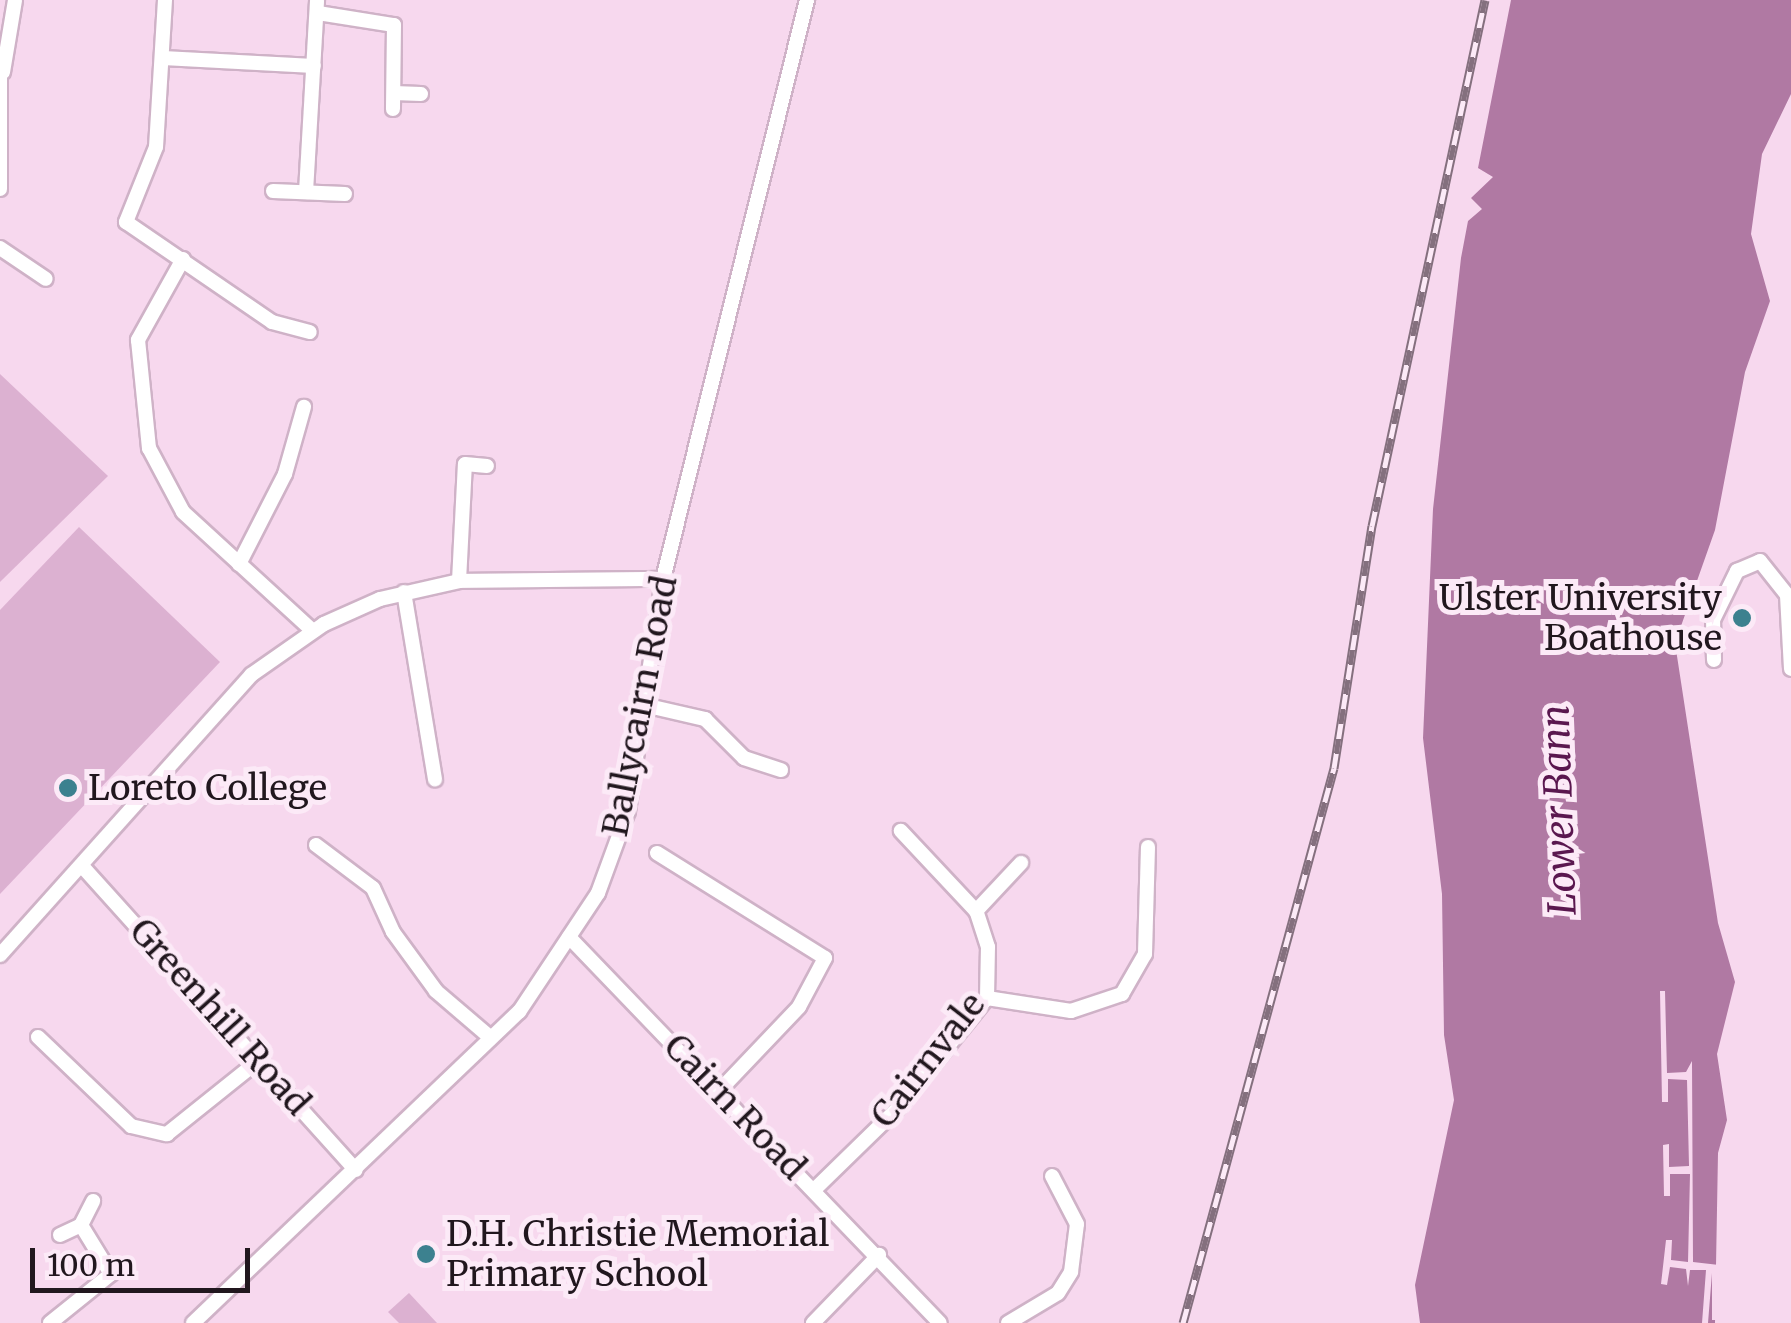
<!DOCTYPE html>
<style>
body{margin:0}
#map{position:relative;width:1791px;height:1323px;overflow:hidden;background:#f7d8ee;font-family:Merriweather,serif}
div>[style]{position:absolute}
.green>*{inset:0;background:#dcb1d1}
.water>*{inset:0;background:#b079a3}
.pier>*{inset:0;background:#f7d8ee}
.roads{filter:drop-shadow(2px 0 #cfb2c7) drop-shadow(-2px 0 #cfb2c7) drop-shadow(0 2px #cfb2c7) drop-shadow(0 -2px #cfb2c7)}
.minor>*{height:14px;margin:-7px;padding:0 7px;transform-origin:7px;border-radius:7px;background:#fff}
.rail>*{height:9px;margin-top:-4.5px;transform-origin:0;background:repeating-linear-gradient(90deg,#fceaf7 0 15px,#84707e 0 30px);box-sizing:border-box;border-block:2px solid #84707e}
.dots>*{width:28px;height:28px;translate:-50% -50%;box-sizing:border-box;border:5px solid #fceaf7;border-radius:50%}
span{translate:-50% -50%;white-space:nowrap;text-align:center;line-height:1.15;-webkit-text-stroke:10px #fceaf7;paint-order:stroke}
.poi-label{font-size:35px;color:#21171e}
.right{translate:-100% -50%;text-align:right}
.left{translate:0 -50%;text-align:left}
.street-label{font-size:35px;color:#21171e}
.water-label{font-size:38px;color:#5a174f;font-style:italic}
.scale{position:absolute;left:30px;top:1248px;width:220px;height:45px;box-sizing:border-box;border:5px solid #21171e;border-top:0;padding-left:12px;font-size:30px;line-height:35px;white-space:nowrap;color:#21171e;-webkit-text-stroke:8px #fceaf7;paint-order:stroke}
</style>
<div id="map">
<div class="green">
<i style="clip-path:polygon(0 374px,108px 476px,0 582px)"></i>
<i style="clip-path:polygon(79px 527px,220px 662px,0 894px,0 610px)"></i>
<i style="clip-path:polygon(409px 1293px,437px 1323px,399px 1323px,388px 1312px)"></i>
</div>
<div class="water">
<i style="clip-path:polygon(1511px 0,1791px 0,1791px 94px,1762px 154px,1751px 234px,1770px 301px,1745px 372px,1715px 530px,1675px 643px,1718px 923px,1735px 982px,1717px 1054px,1727px 1120px,1718px 1153px,1715px 1323px,1420px 1323px,1415px 1285px,1454px 1100px,1444px 1035px,1442px 894px,1423px 738px,1433px 509px,1461px 258px,1468px 221px,1482px 209px,1471px 198px,1493px 177px,1478px 168px)"></i>
</div>
<div class="pier">
<i style="clip-path:polygon(1660px 991px,1665px 991px,1667px 1073px,1686px 1072px,1692px 1061px,1693px 1262px,1719px 1265px,1720px 1320px,1712px 1320px,1712px 1273px,1708px 1323px,1702px 1323px,1706px 1270px,1690px 1270px,1688px 1286px,1686px 1269px,1670px 1267px,1667px 1285px,1661px 1284px,1666px 1240px,1672px 1240px,1671px 1260px,1688px 1262px,1690px 1174px,1670px 1174px,1670px 1196px,1664px 1196px,1663px 1145px,1669px 1144px,1669px 1167px,1689px 1166px,1687px 1080px,1668px 1079px,1668px 1102px,1662px 1102px)"></i>
</div>
<div class="roads">
<div class="minor">
<i style="left:165px;top:0;width:147px;rotate:93.5deg"></i>
<i style="left:156px;top:147px;width:81px;rotate:111.8deg"></i>
<i style="left:126px;top:222px;width:177px;rotate:34.4deg"></i>
<i style="left:272px;top:322px;width:39px;rotate:15deg"></i>
<i style="left:318px;top:13px;width:77px;rotate:9deg"></i>
<i style="left:394px;top:25px;width:84px;rotate:90.7deg"></i>
<i style="left:163px;top:58px;width:151px;rotate:3deg"></i>
<i style="left:0;top:72px;width:117px;rotate:90deg"></i>
<i style="left:3px;top:72px;width:73px;rotate:-80.5deg"></i>
<i style="left:394px;top:93px;width:27px;rotate:2deg"></i>
<i style="left:273px;top:191px;width:72px;rotate:2.4deg"></i>
<i style="left:306px;top:192px;width:192px;rotate:-86.7deg"></i>
<i style="left:0;top:248px;width:55px;rotate:34deg"></i>
<i style="left:183px;top:259px;width:93px;rotate:119.1deg"></i>
<i style="left:138px;top:340px;width:109px;rotate:84.2deg"></i>
<i style="left:149px;top:448px;width:72px;rotate:62deg"></i>
<i style="left:183px;top:512px;width:176px;rotate:42.5deg"></i>
<i style="left:239px;top:564px;width:101px;rotate:-62.9deg"></i>
<i style="left:285px;top:474px;width:70px;rotate:-74.2deg"></i>
<i style="left:459px;top:581px;width:117px;rotate:-87.1deg"></i>
<i style="left:465px;top:464px;width:22px;rotate:5deg"></i>
<i style="left:404px;top:592px;width:190px;rotate:80.6deg"></i>
<i style="left:1714px;top:660px;width:40px;rotate:-91.4deg"></i>
<i style="left:1713px;top:620px;width:55px;rotate:-63.9deg"></i>
<i style="left:1737px;top:571px;width:25px;rotate:-23deg"></i>
<i style="left:1760px;top:561px;width:43px;rotate:51.5deg"></i>
<i style="left:1787px;top:595px;width:74px;rotate:86.9deg"></i>
<i style="left:644px;top:705px;width:63px;rotate:12.9deg"></i>
<i style="left:705px;top:719px;width:55px;rotate:45deg"></i>
<i style="left:744px;top:758px;width:39px;rotate:18deg"></i>
<i style="left:316px;top:845px;width:71px;rotate:37deg"></i>
<i style="left:373px;top:888px;width:48px;rotate:65.6deg"></i>
<i style="left:393px;top:932px;width:73px;rotate:53.9deg"></i>
<i style="left:436px;top:991px;width:72px;rotate:40.5deg"></i>
<i style="left:657px;top:853px;width:198px;rotate:32deg"></i>
<i style="left:825px;top:958px;width:55px;rotate:118deg"></i>
<i style="left:799px;top:1007px;width:116px;rotate:133.6deg"></i>
<i style="left:82px;top:866px;width:409px;rotate:48deg"></i>
<i style="left:976px;top:911px;width:66px;rotate:-46.8deg"></i>
<i style="left:569px;top:937px;width:535px;rotate:46.14deg"></i>
<i style="left:0;top:955px;width:376px;rotate:-48.1deg"></i>
<i style="left:251px;top:675px;width:89px;rotate:-34.9deg"></i>
<i style="left:324px;top:624px;width:61px;rotate:-24.1deg"></i>
<i style="left:380px;top:599px;width:81px;rotate:-12.8deg"></i>
<i style="left:459px;top:581px;width:204px;rotate:-0.6deg"></i>
<i style="left:987px;top:998px;width:85px;rotate:8.8deg"></i>
<i style="left:1071px;top:1011px;width:54px;rotate:-18.4deg"></i>
<i style="left:1122px;top:994px;width:46px;rotate:-60.1deg"></i>
<i style="left:1145px;top:954px;width:107px;rotate:-88.4deg"></i>
<i style="left:38px;top:1037px;width:129px;rotate:43.7deg"></i>
<i style="left:131px;top:1126px;width:37px;rotate:13deg"></i>
<i style="left:167px;top:1134px;width:122px;rotate:-38.7deg"></i>
<i style="left:815px;top:1189px;width:115px;rotate:-44.3deg"></i>
<i style="left:897px;top:1109px;width:143px;rotate:-51deg"></i>
<i style="left:987px;top:998px;width:51px;rotate:-88.9deg"></i>
<i style="left:988px;top:947px;width:38px;rotate:-108deg"></i>
<i style="left:976px;top:911px;width:110px;rotate:-133.2deg"></i>
<i style="left:60px;top:1235px;width:23px;rotate:-25deg"></i>
<i style="left:81px;top:1225px;width:27px;rotate:-63deg"></i>
<i style="left:50px;top:1323px;width:78px;rotate:-38.8deg"></i>
<i style="left:111px;top:1274px;width:57px;rotate:-121.5deg"></i>
<i style="left:193px;top:1323px;width:451px;rotate:-43.7deg"></i>
<i style="left:519px;top:1012px;width:143px;rotate:-56.4deg"></i>
<i style="left:598px;top:893px;width:87px;rotate:-69.9deg"></i>
<i style="left:628px;top:811px;width:235px;rotate:-81.4deg"></i>
<i style="left:663px;top:579px;width:597px;rotate:-76.03deg"></i>
<i style="left:813px;top:1323px;width:95px;rotate:-45.9deg"></i>
<i style="left:1008px;top:1323px;width:58px;rotate:-31deg"></i>
<i style="left:1058px;top:1293px;width:25px;rotate:-58deg"></i>
<i style="left:1071px;top:1272px;width:48px;rotate:-82.9deg"></i>
<i style="left:1077px;top:1224px;width:54px;rotate:-117.5deg"></i>
</div>
</div>
<div class="rail">
<i style="left:1183px;top:1323px;width:575px;rotate:-74.78deg"></i>
<i style="left:1334px;top:768px;width:245px;rotate:-81.1deg"></i>
<i style="left:1372px;top:526px;width:538px;rotate:-77.88deg"></i>
</div>
<div class="dots">
<i style="left:1742px;top:618px;background:#3c818f"></i>
<i style="left:68px;top:788px;background:#3c818f"></i>
<i style="left:426px;top:1254px;background:#3c818f"></i>
</div>
<div class="poi-label">
<span class="right" style="left:1722px;top:618px">Ulster University<br>Boathouse</span>
<span class="left" style="left:88px;top:788px">Loreto College</span>
<span class="left" style="left:446px;top:1254px">D.H. Christie Memorial<br>Primary School</span>
</div>
<div class="street-label">
<span style="left:640px;top:706px;rotate:-79deg">Ballycairn Road</span>
<span style="left:220px;top:1017px;rotate:48deg">Greenhill Road</span>
<span style="left:928px;top:1060px;rotate:-52deg">Cairnvale</span>
<span style="left:735px;top:1107px;rotate:46deg">Cairn Road</span>
</div>
<div class="water-label">
<span style="left:1559px;top:810px;rotate:-92deg">Lower Bann</span>
</div>
<div class="scale">100 m</div>
</div>
